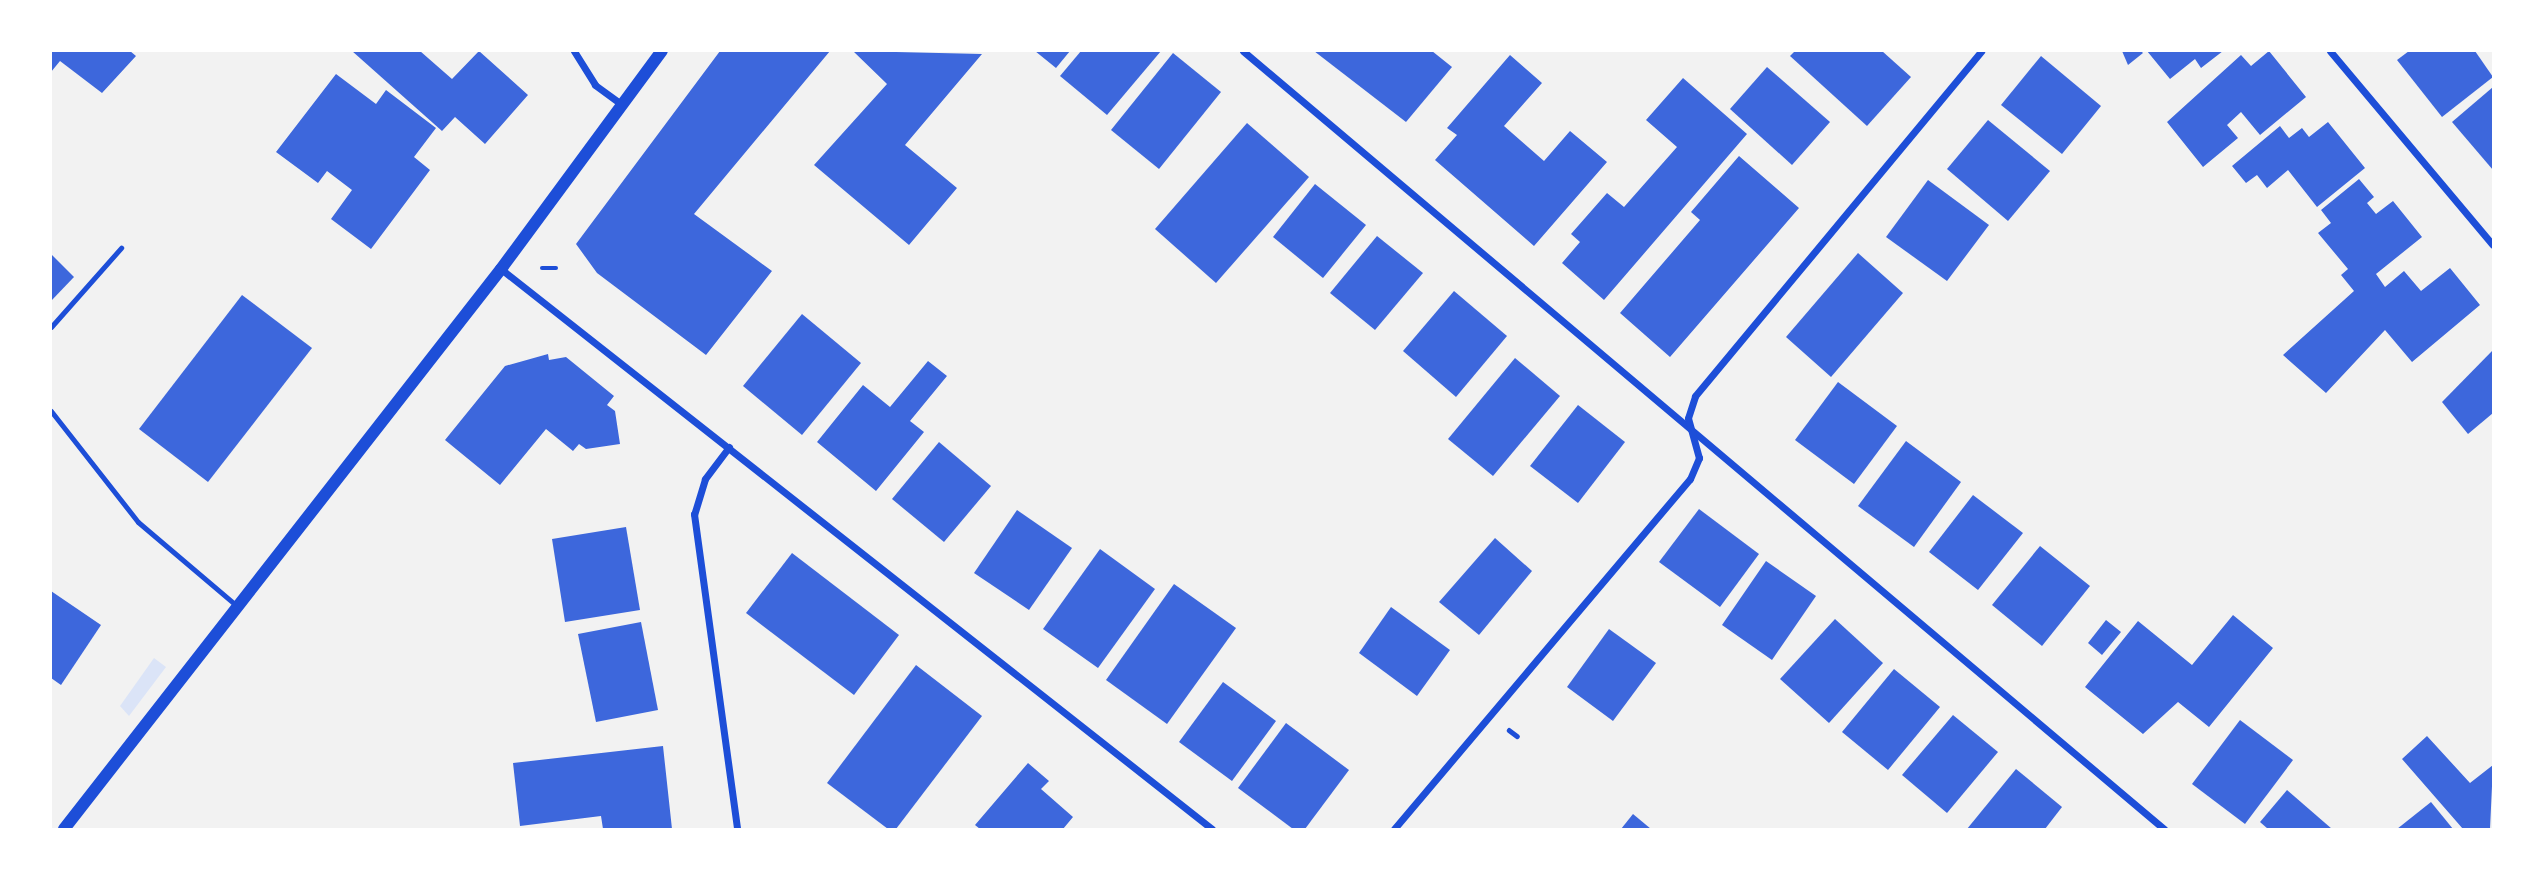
<!DOCTYPE html>
<style>
body{margin:0}
#map{position:relative;width:2544px;height:880px;overflow:hidden;background:#f2f2f2;font-family:"Exo 2",sans-serif}
div>[style]{position:absolute}
.green>*{inset:0;background:#dbe4f7}
.building>*{inset:0;background:#3d67dc}
.path>*{height:4.5px;margin:-2.25px;padding:0 2.25px;transform-origin:2.25px;border-radius:2.25px;background:#1d4ed8}
.service>*{height:5px;margin:-2.5px;padding:0 2.5px;transform-origin:2.5px;border-radius:2.5px;background:#1d4ed8}
.minor>*{height:7px;margin:-3.5px;padding:0 3.5px;transform-origin:3.5px;border-radius:3.5px;background:#1d4ed8}
.tertiary>*{height:12px;margin:-6px;padding:0 6px;transform-origin:6px;border-radius:6px;background:#1d4ed8}
span{translate:-50% -50%;white-space:nowrap;text-align:center;line-height:1.15;-webkit-text-stroke:5px #fff;paint-order:stroke}
.frame{position:absolute;inset:0;border:52px solid #fff;pointer-events:none}
</style>
<div id="map">
<div class="green">
<i style="clip-path:polygon(154px 658px,166px 667px,129px 716px,120px 706px)"></i>
</div>
<div class="building">
<i style="clip-path:polygon(51px 51px,130px 51px,136px 56px,102px 93px,60px 61px,51px 72px)"></i>
<i style="clip-path:polygon(352px 51px,420px 51px,452px 79px,479px 51px,528px 95px,485px 144px,455px 117px,442px 131px)"></i>
<i style="clip-path:polygon(720px 51px,830px 51px,694px 214px,772px 271px,706px 355px,597px 273px,576px 244px)"></i>
<i style="clip-path:polygon(853px 51px,982px 54px,905px 145px,957px 188px,909px 245px,814px 165px,887px 84px)"></i>
<i style="clip-path:polygon(1035px 51px,1070px 51px,1056px 68px)"></i>
<i style="clip-path:polygon(1081px 51px,1161px 51px,1107px 115px,1060px 76px)"></i>
<i style="clip-path:polygon(1314px 51px,1432px 51px,1452px 67px,1406px 122px)"></i>
<i style="clip-path:polygon(1795px 51px,1882px 51px,1911px 77px,1867px 126px,1790px 56px)"></i>
<i style="clip-path:polygon(2122px 51px,2141px 51px,2143px 53px,2128px 65px)"></i>
<i style="clip-path:polygon(2147px 51px,2223px 51px,2201px 68px,2195px 59px,2170px 79px)"></i>
<i style="clip-path:polygon(2269px 51px,2306px 97px,2260px 135px,2241px 112px,2227px 125px,2238px 138px,2203px 167px,2167px 122px,2241px 55px,2251px 66px)"></i>
<i style="clip-path:polygon(2409px 51px,2475px 51px,2493px 77px,2442px 117px,2397px 60px)"></i>
<i style="clip-path:polygon(1173px 53px,1221px 92px,1159px 169px,1111px 130px)"></i>
<i style="clip-path:polygon(1510px 55px,1542px 83px,1504px 126px,1544px 161px,1570px 131px,1607px 162px,1534px 246px,1435px 160px,1457px 135px,1447px 128px)"></i>
<i style="clip-path:polygon(2041px 56px,2101px 106px,2062px 154px,2001px 105px)"></i>
<i style="clip-path:polygon(1767px 67px,1830px 122px,1792px 165px,1730px 109px)"></i>
<i style="clip-path:polygon(336px 74px,376px 104px,386px 90px,436px 128px,414px 157px,430px 170px,371px 249px,331px 219px,352px 190px,327px 171px,318px 183px,276px 152px)"></i>
<i style="clip-path:polygon(1683px 78px,1747px 134px,1604px 300px,1562px 263px,1580px 242px,1571px 234px,1607px 193px,1624px 207px,1677px 147px,1646px 120px)"></i>
<i style="clip-path:polygon(2493px 87px,2493px 170px,2452px 122px)"></i>
<i style="clip-path:polygon(1988px 120px,2050px 171px,2008px 221px,1947px 169px)"></i>
<i style="clip-path:polygon(2328px 122px,2365px 168px,2317px 207px,2288px 170px,2267px 188px,2257px 175px,2246px 183px,2232px 166px,2280px 126px,2289px 138px,2302px 128px,2309px 137px)"></i>
<i style="clip-path:polygon(1247px 123px,1309px 177px,1216px 283px,1155px 229px)"></i>
<i style="clip-path:polygon(1739px 156px,1799px 208px,1670px 357px,1620px 313px,1700px 220px,1691px 212px)"></i>
<i style="clip-path:polygon(2359px 179px,2374px 197px,2367px 203px,2376px 214px,2393px 201px,2422px 237px,2376px 274px,2385px 287px,2404px 271px,2421px 291px,2450px 268px,2480px 305px,2412px 362px,2385px 330px,2326px 393px,2283px 355px,2354px 291px,2341px 275px,2348px 269px,2318px 233px,2331px 223px,2321px 210px)"></i>
<i style="clip-path:polygon(1928px 180px,1989px 225px,1947px 281px,1886px 237px)"></i>
<i style="clip-path:polygon(1315px 184px,1366px 225px,1323px 278px,1273px 237px)"></i>
<i style="clip-path:polygon(1377px 236px,1423px 273px,1375px 330px,1330px 293px)"></i>
<i style="clip-path:polygon(1858px 253px,1903px 293px,1831px 377px,1786px 337px)"></i>
<i style="clip-path:polygon(51px 254px,74px 277px,51px 301px)"></i>
<i style="clip-path:polygon(1454px 291px,1507px 336px,1456px 397px,1403px 351px)"></i>
<i style="clip-path:polygon(242px 295px,312px 348px,208px 482px,139px 429px)"></i>
<i style="clip-path:polygon(802px 314px,861px 363px,802px 435px,743px 386px)"></i>
<i style="clip-path:polygon(2493px 350px,2493px 413px,2468px 434px,2442px 402px)"></i>
<i style="clip-path:polygon(548px 354px,549px 360px,566px 357px,614px 396px,607px 405px,615px 411px,620px 444px,586px 449px,579px 444px,573px 451px,546px 429px,500px 485px,445px 440px,505px 366px)"></i>
<i style="clip-path:polygon(1515px 358px,1560px 396px,1493px 476px,1448px 439px)"></i>
<i style="clip-path:polygon(928px 361px,947px 376px,910px 421px,924px 432px,876px 491px,817px 442px,863px 385px,890px 407px)"></i>
<i style="clip-path:polygon(1838px 382px,1897px 426px,1854px 484px,1795px 440px)"></i>
<i style="clip-path:polygon(1578px 405px,1625px 442px,1578px 503px,1530px 466px)"></i>
<i style="clip-path:polygon(1906px 441px,1961px 482px,1914px 547px,1858px 506px)"></i>
<i style="clip-path:polygon(939px 442px,991px 486px,944px 542px,892px 499px)"></i>
<i style="clip-path:polygon(1973px 495px,2023px 533px,1978px 590px,1929px 552px)"></i>
<i style="clip-path:polygon(1699px 509px,1759px 554px,1720px 607px,1659px 562px)"></i>
<i style="clip-path:polygon(1017px 510px,1072px 548px,1029px 610px,974px 573px)"></i>
<i style="clip-path:polygon(626px 527px,640px 610px,565px 622px,552px 539px)"></i>
<i style="clip-path:polygon(1495px 538px,1532px 571px,1479px 635px,1439px 602px)"></i>
<i style="clip-path:polygon(2040px 546px,2090px 586px,2042px 646px,1992px 605px)"></i>
<i style="clip-path:polygon(1100px 549px,1155px 589px,1098px 668px,1043px 629px)"></i>
<i style="clip-path:polygon(792px 553px,899px 635px,854px 695px,746px 613px)"></i>
<i style="clip-path:polygon(1766px 561px,1816px 596px,1772px 660px,1722px 625px)"></i>
<i style="clip-path:polygon(1174px 584px,1236px 628px,1167px 724px,1106px 680px)"></i>
<i style="clip-path:polygon(51px 591px,101px 625px,61px 685px,51px 678px)"></i>
<i style="clip-path:polygon(1391px 607px,1450px 650px,1417px 696px,1359px 653px)"></i>
<i style="clip-path:polygon(2233px 615px,2273px 648px,2209px 727px,2178px 702px,2143px 734px,2085px 687px,2138px 621px,2192px 665px)"></i>
<i style="clip-path:polygon(1835px 619px,1883px 663px,1829px 723px,1780px 679px)"></i>
<i style="clip-path:polygon(2106px 620px,2121px 632px,2102px 655px,2088px 643px)"></i>
<i style="clip-path:polygon(641px 622px,658px 710px,596px 722px,578px 634px)"></i>
<i style="clip-path:polygon(1609px 629px,1656px 663px,1613px 721px,1567px 687px)"></i>
<i style="clip-path:polygon(916px 665px,982px 716px,896px 829px,888px 829px,827px 783px)"></i>
<i style="clip-path:polygon(1894px 669px,1940px 707px,1888px 770px,1842px 732px)"></i>
<i style="clip-path:polygon(1223px 682px,1276px 721px,1232px 781px,1179px 742px)"></i>
<i style="clip-path:polygon(1953px 715px,1998px 752px,1947px 813px,1902px 775px)"></i>
<i style="clip-path:polygon(2240px 720px,2293px 760px,2245px 824px,2192px 784px)"></i>
<i style="clip-path:polygon(1286px 723px,1349px 770px,1305px 829px,1293px 829px,1238px 788px)"></i>
<i style="clip-path:polygon(2427px 736px,2470px 783px,2493px 765px,2490px 829px,2463px 829px,2402px 759px)"></i>
<i style="clip-path:polygon(663px 746px,672px 829px,603px 829px,601px 816px,520px 826px,513px 763px)"></i>
<i style="clip-path:polygon(1028px 763px,1049px 781px,1041px 789px,1073px 817px,1063px 829px,980px 829px,975px 825px)"></i>
<i style="clip-path:polygon(2016px 769px,2062px 807px,2045px 829px,1967px 829px)"></i>
<i style="clip-path:polygon(2287px 790px,2332px 829px,2268px 829px,2260px 822px)"></i>
<i style="clip-path:polygon(2431px 802px,2453px 829px,2397px 829px)"></i>
<i style="clip-path:polygon(1633px 814px,1651px 829px,1621px 829px)"></i>
</div>
<div class="path">
<i style="left:542px;top:268px;width:14px"></i>
<i style="left:1509px;top:730px;width:10px;rotate:37deg"></i>
</div>
<div class="service">
<i style="left:51px;top:327px;width:106px;rotate:-48.5deg"></i>
<i style="left:51px;top:411px;width:141px;rotate:51.9deg"></i>
<i style="left:138px;top:522px;width:130px;rotate:40.3deg"></i>
</div>
<div class="minor">
<i style="left:574px;top:51px;width:40px;rotate:58deg"></i>
<i style="left:595px;top:85px;width:32px;rotate:36deg"></i>
<i style="left:1243px;top:51px;width:1206px;rotate:40.19deg"></i>
<i style="left:2330px;top:51px;width:253px;rotate:50deg"></i>
<i style="left:501px;top:269px;width:905px;rotate:38.22deg"></i>
<i style="left:729px;top:447px;width:40px;rotate:127deg"></i>
<i style="left:705px;top:479px;width:37px;rotate:107deg"></i>
<i style="left:694px;top:514px;width:318px;rotate:82.2deg"></i>
<i style="left:1394px;top:829px;width:458px;rotate:-49.8deg"></i>
<i style="left:1690px;top:479px;width:23px;rotate:-67deg"></i>
<i style="left:1699px;top:458px;width:41px;rotate:-105.4deg"></i>
<i style="left:1688px;top:418px;width:23px;rotate:-72deg"></i>
<i style="left:1695px;top:396px;width:448px;rotate:-50.3deg"></i>
</div>
<div class="tertiary">
<i style="left:64px;top:829px;width:710px;rotate:-52.03deg"></i>
<i style="left:501px;top:269px;width:271px;rotate:-53.6deg"></i>
</div>
<div class="frame"></div>
</div>
